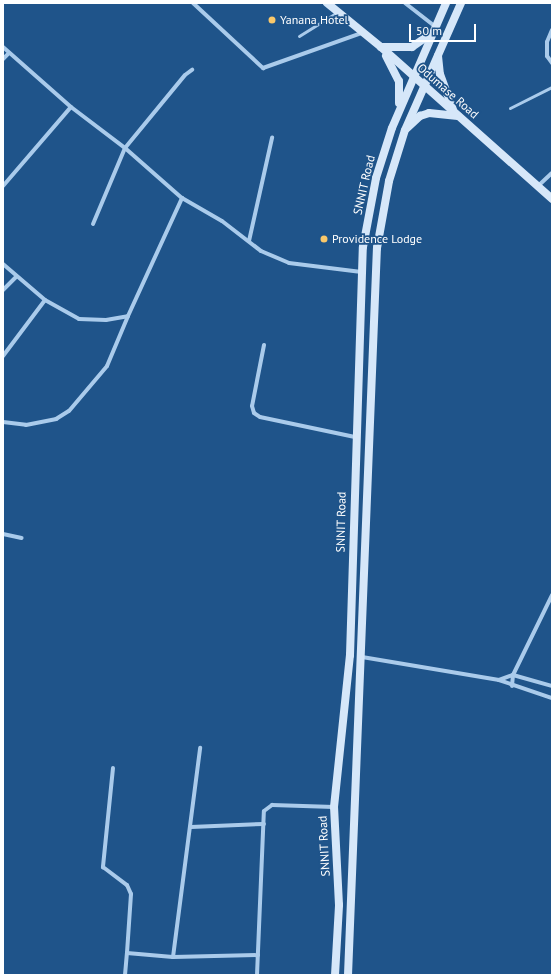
<!DOCTYPE html>
<style>
body{margin:0}
#map{position:relative;width:555px;height:978px;overflow:hidden;background:#1f548a;font-family:"PT Sans",sans-serif}
div>[style]{position:absolute}
.lane>*{height:3px;margin:-1.5px;padding:0 1.5px;transform-origin:1.5px;border-radius:1.5px;background:#aacbeb}
.street>*{height:4px;margin:-2px;padding:0 2px;transform-origin:2px;border-radius:2px;background:#aacbeb}
.secondary>*{height:8px;margin:-4px;padding:0 4px;transform-origin:4px;border-radius:4px;background:#d6e7f9}
.dots>*{width:11px;height:11px;translate:-50% -50%;box-sizing:border-box;border:2px solid #1f548a;border-radius:50%}
span{translate:-50% -50%;white-space:nowrap;text-align:center;line-height:1.15;-webkit-text-stroke:3.5px #1f548a;paint-order:stroke}
.poi-label{font-size:12px;color:#fff}
.left{translate:0 -50%;text-align:left}
.street-label{font-size:12px;color:#fff}
.frame{position:absolute;inset:0;border:4px solid #fff;pointer-events:none}
.scale{position:absolute;left:409px;top:24px;width:67px;height:18px;box-sizing:border-box;border:2px solid #fff;border-top:0;padding-left:5px;font-size:12px;line-height:14px;white-space:nowrap;color:#fff;-webkit-text-stroke:3px #1f548a;paint-order:stroke}
</style>
<div id="map">
<div class="lane">
<i style="left:299px;top:36px;width:44px;rotate:-31.9deg"></i>
<i style="left:510px;top:108px;width:47px;rotate:-26.6deg"></i>
</div>
<div class="street">
<i style="left:193px;top:3px;width:96px;rotate:42.9deg"></i>
<i style="left:263px;top:68px;width:105px;rotate:-19.5deg"></i>
<i style="left:405px;top:3px;width:37px;rotate:38deg"></i>
<i style="left:552px;top:30px;width:13px;rotate:113deg"></i>
<i style="left:547px;top:42px;width:14px;rotate:90deg"></i>
<i style="left:547px;top:56px;width:9px;rotate:54deg"></i>
<i style="left:3px;top:47px;width:91px;rotate:41.4deg"></i>
<i style="left:71px;top:107px;width:68px;rotate:37.2deg"></i>
<i style="left:125px;top:148px;width:76px;rotate:41.3deg"></i>
<i style="left:182px;top:198px;width:46px;rotate:29.9deg"></i>
<i style="left:222px;top:221px;width:49px;rotate:37.6deg"></i>
<i style="left:261px;top:251px;width:30px;rotate:23deg"></i>
<i style="left:289px;top:263px;width:73px;rotate:7.1deg"></i>
<i style="left:3px;top:59px;width:8px;rotate:-45deg"></i>
<i style="left:3px;top:186px;width:104px;rotate:-49.3deg"></i>
<i style="left:538px;top:186px;width:19px;rotate:-43deg"></i>
<i style="left:93px;top:224px;width:82px;rotate:-67.2deg"></i>
<i style="left:125px;top:148px;width:94px;rotate:-50.6deg"></i>
<i style="left:185px;top:75px;width:9px;rotate:-36deg"></i>
<i style="left:249px;top:241px;width:106px;rotate:-77.4deg"></i>
<i style="left:3px;top:264px;width:55px;rotate:40.6deg"></i>
<i style="left:45px;top:300px;width:39px;rotate:29deg"></i>
<i style="left:79px;top:319px;width:27px;rotate:2deg"></i>
<i style="left:106px;top:320px;width:22px;rotate:-10deg"></i>
<i style="left:128px;top:316px;width:130px;rotate:-65.4deg"></i>
<i style="left:3px;top:290px;width:18px;rotate:-45deg"></i>
<i style="left:264px;top:345px;width:62px;rotate:101.1deg"></i>
<i style="left:252px;top:406px;width:7px;rotate:74deg"></i>
<i style="left:254px;top:413px;width:7px;rotate:34deg"></i>
<i style="left:260px;top:417px;width:97px;rotate:11.9deg"></i>
<i style="left:3px;top:356px;width:70px;rotate:-53.1deg"></i>
<i style="left:3px;top:422px;width:23px;rotate:7deg"></i>
<i style="left:26px;top:425px;width:31px;rotate:-11deg"></i>
<i style="left:56px;top:419px;width:15px;rotate:-32deg"></i>
<i style="left:69px;top:411px;width:59px;rotate:-49.8deg"></i>
<i style="left:107px;top:366px;width:54px;rotate:-67.2deg"></i>
<i style="left:3px;top:534px;width:19px;rotate:12deg"></i>
<i style="left:362px;top:657px;width:139px;rotate:9.5deg"></i>
<i style="left:499px;top:680px;width:56px;rotate:18.8deg"></i>
<i style="left:499px;top:680px;width:15px;rotate:-20deg"></i>
<i style="left:513px;top:675px;width:41px;rotate:15.8deg"></i>
<i style="left:512px;top:686px;width:11px;rotate:-85deg"></i>
<i style="left:513px;top:675px;width:89px;rotate:-64deg"></i>
<i style="left:113px;top:768px;width:100px;rotate:95.8deg"></i>
<i style="left:103px;top:867px;width:30px;rotate:37deg"></i>
<i style="left:127px;top:885px;width:10px;rotate:66deg"></i>
<i style="left:131px;top:894px;width:59px;rotate:93.9deg"></i>
<i style="left:191px;top:827px;width:73px;rotate:-2.4deg"></i>
<i style="left:173px;top:957px;width:211px;rotate:-82.6deg"></i>
<i style="left:125px;top:975px;width:22px;rotate:-85deg"></i>
<i style="left:127px;top:953px;width:46px;rotate:5deg"></i>
<i style="left:173px;top:957px;width:85px;rotate:-1.3deg"></i>
<i style="left:257px;top:975px;width:164px;rotate:-87.6deg"></i>
<i style="left:264px;top:811px;width:10px;rotate:-37deg"></i>
<i style="left:272px;top:805px;width:62px;rotate:1.8deg"></i>
</div>
<div class="secondary">
<i style="left:327px;top:3px;width:70px;rotate:39.2deg"></i>
<i style="left:381px;top:47px;width:229px;rotate:41.6deg"></i>
<i style="left:381px;top:47px;width:31px"></i>
<i style="left:412px;top:47px;width:21px;rotate:-35deg"></i>
<i style="left:386px;top:56px;width:28px;rotate:63deg"></i>
<i style="left:399px;top:81px;width:22px;rotate:90deg"></i>
<i style="left:438px;top:56px;width:18px;rotate:84deg"></i>
<i style="left:440px;top:74px;width:38px;rotate:70deg"></i>
<i style="left:407px;top:128px;width:18px;rotate:-43deg"></i>
<i style="left:420px;top:116px;width:9px;rotate:-18deg"></i>
<i style="left:429px;top:113px;width:29px;rotate:6deg"></i>
<i style="left:335px;top:975px;width:70px;rotate:-86.7deg"></i>
<i style="left:339px;top:905px;width:98px;rotate:-92.9deg"></i>
<i style="left:334px;top:807px;width:153px;rotate:-84deg"></i>
<i style="left:350px;top:655px;width:408px;rotate:-88.2deg"></i>
<i style="left:363px;top:247px;width:70px;rotate:-79.3deg"></i>
<i style="left:376px;top:178px;width:52px;rotate:-72.3deg"></i>
<i style="left:392px;top:128px;width:136px;rotate:-66.6deg"></i>
<i style="left:348px;top:975px;width:728px;rotate:-87.72deg"></i>
<i style="left:377px;top:248px;width:68px;rotate:-79.8deg"></i>
<i style="left:389px;top:181px;width:53px;rotate:-72.6deg"></i>
<i style="left:405px;top:130px;width:139px;rotate:-66.2deg"></i>
</div>
<div class="dots">
<i style="left:272px;top:20px;background:#fac86a"></i>
<i style="left:324px;top:239px;background:#fac86a"></i>
</div>
<div class="poi-label">
<span class="left" style="left:280px;top:20px">Yanana Hotel</span>
<span class="left" style="left:332px;top:239px">Providence Lodge</span>
</div>
<div class="street-label">
<span style="left:448px;top:91px;rotate:41deg">Odumase Road</span>
<span style="left:364px;top:185px;rotate:-77deg">SNNIT Road</span>
<span style="left:341px;top:522px;rotate:-89deg">SNNIT Road</span>
<span style="left:324px;top:846px;rotate:-93deg">SNNIT Road</span>
</div>
<div class="frame"></div>
<div class="scale">50 m</div>
</div>
